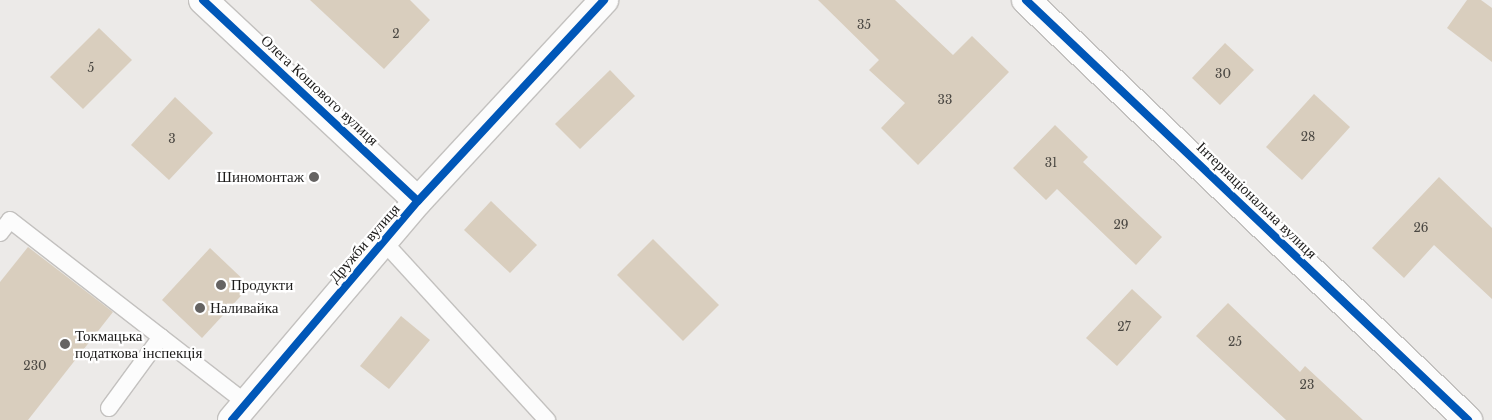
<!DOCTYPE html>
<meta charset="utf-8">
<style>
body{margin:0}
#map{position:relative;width:1492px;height:420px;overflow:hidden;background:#eceae8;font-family:"Libre Baskerville",serif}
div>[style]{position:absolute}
.building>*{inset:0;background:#d9cebe}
.roads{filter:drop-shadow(1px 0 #c3c1bf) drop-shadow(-1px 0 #c3c1bf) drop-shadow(0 1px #c3c1bf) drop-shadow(0 -1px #c3c1bf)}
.service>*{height:16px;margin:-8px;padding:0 8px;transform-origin:8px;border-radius:8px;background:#fcfcfc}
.minor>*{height:28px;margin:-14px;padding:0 14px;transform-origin:14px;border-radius:14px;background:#fcfcfc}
.tertiary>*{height:28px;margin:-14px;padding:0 14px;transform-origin:14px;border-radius:14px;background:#fcfcfc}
.cycleway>*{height:8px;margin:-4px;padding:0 4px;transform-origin:4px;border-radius:4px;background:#0057b8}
.dots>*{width:14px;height:14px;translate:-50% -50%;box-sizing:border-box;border:2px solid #fff;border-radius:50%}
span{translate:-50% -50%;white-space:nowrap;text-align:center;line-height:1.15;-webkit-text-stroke:4.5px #fff;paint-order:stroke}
.number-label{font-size:12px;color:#4b4843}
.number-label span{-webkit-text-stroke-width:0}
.street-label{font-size:15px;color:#1c1b1a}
.poi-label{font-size:15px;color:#1c1b1a}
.right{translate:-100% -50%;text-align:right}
.left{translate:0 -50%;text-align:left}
</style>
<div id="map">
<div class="building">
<i style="clip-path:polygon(310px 0,410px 0,430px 20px,384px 69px)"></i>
<i style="clip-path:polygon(818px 0,895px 0,953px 55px,972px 36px,1009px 72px,918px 165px,881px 128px,905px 103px,869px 70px,879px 60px)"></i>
<i style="clip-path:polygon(1467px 0,1481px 0,1492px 8px,1492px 62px,1447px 28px)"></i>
<i style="clip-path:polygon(99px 28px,132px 60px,83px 109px,50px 77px)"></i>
<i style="clip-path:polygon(1225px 43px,1254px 70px,1220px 105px,1192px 78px)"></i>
<i style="clip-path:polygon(610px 70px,635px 96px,580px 149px,555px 124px)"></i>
<i style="clip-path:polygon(1314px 94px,1350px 127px,1302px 180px,1266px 147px)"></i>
<i style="clip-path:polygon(175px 97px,213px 133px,169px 180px,131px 145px)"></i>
<i style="clip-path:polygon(1055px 125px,1088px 157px,1083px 162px,1162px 237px,1136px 265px,1057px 189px,1046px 200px,1013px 168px)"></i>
<i style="clip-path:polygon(1439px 177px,1492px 228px,1492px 299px,1434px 245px,1404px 278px,1372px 248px)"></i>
<i style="clip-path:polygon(491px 201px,537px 245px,510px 273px,464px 230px)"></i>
<i style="clip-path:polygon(653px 239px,719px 305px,683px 341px,617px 275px)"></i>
<i style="clip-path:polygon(28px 247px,113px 312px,28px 420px,0 420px,0 282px)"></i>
<i style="clip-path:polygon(210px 248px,250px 286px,202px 338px,162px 300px)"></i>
<i style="clip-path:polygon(1132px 289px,1162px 317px,1117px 366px,1086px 338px)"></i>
<i style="clip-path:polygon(1228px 303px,1300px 372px,1305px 366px,1363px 420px,1286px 420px,1196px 336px)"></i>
<i style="clip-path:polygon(401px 316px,430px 340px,389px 389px,360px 366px)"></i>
</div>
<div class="roads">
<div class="service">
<i style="left:0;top:233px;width:16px;rotate:-52deg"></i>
<i style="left:10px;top:220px;width:297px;rotate:37.8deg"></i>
<i style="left:383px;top:241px;width:243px;rotate:47.5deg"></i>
<i style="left:109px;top:408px;width:88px;rotate:-53.8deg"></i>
</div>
<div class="minor">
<i style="left:203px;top:0;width:294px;rotate:43.1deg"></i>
<i style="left:1026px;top:0;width:610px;rotate:43.54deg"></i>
</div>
<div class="tertiary">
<i style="left:232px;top:420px;width:287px;rotate:-49.7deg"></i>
<i style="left:418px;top:201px;width:274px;rotate:-47.2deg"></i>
</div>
</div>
<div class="cycleway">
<i style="left:203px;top:0;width:294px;rotate:43.1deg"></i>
<i style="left:1026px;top:0;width:610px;rotate:43.54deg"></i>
<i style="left:232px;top:420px;width:287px;rotate:-49.7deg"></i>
<i style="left:418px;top:201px;width:274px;rotate:-47.2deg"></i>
</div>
<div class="dots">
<i style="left:314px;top:177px;background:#656362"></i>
<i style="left:221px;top:285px;background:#656362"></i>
<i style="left:200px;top:308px;background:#656362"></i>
<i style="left:65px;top:344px;background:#656362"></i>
</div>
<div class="number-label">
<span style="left:864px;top:25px">35</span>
<span style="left:396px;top:34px">2</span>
<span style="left:91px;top:68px">5</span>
<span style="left:1223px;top:74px">30</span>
<span style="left:945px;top:100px">33</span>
<span style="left:1308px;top:137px">28</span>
<span style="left:172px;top:139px">3</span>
<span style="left:1051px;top:163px">31</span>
<span style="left:1121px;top:225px">29</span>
<span style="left:1421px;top:228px">26</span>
<span style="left:1124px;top:327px">27</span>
<span style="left:1235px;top:342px">25</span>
<span style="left:35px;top:366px">230</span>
<span style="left:1307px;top:385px">23</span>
</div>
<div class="street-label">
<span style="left:320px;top:90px;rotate:43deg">Олега Кошового вулиця</span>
<span style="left:1257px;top:200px;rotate:44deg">Інтернаціональна вулиця</span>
<span style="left:364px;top:243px;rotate:-49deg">Дружби вулиця</span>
</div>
<div class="poi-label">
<span class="right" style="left:304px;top:177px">Шиномонтаж</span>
<span class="left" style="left:231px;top:285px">Продукти</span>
<span class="left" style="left:210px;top:308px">Наливайка</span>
<span class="left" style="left:75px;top:344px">Токмацька<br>податкова інспекція</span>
</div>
</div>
